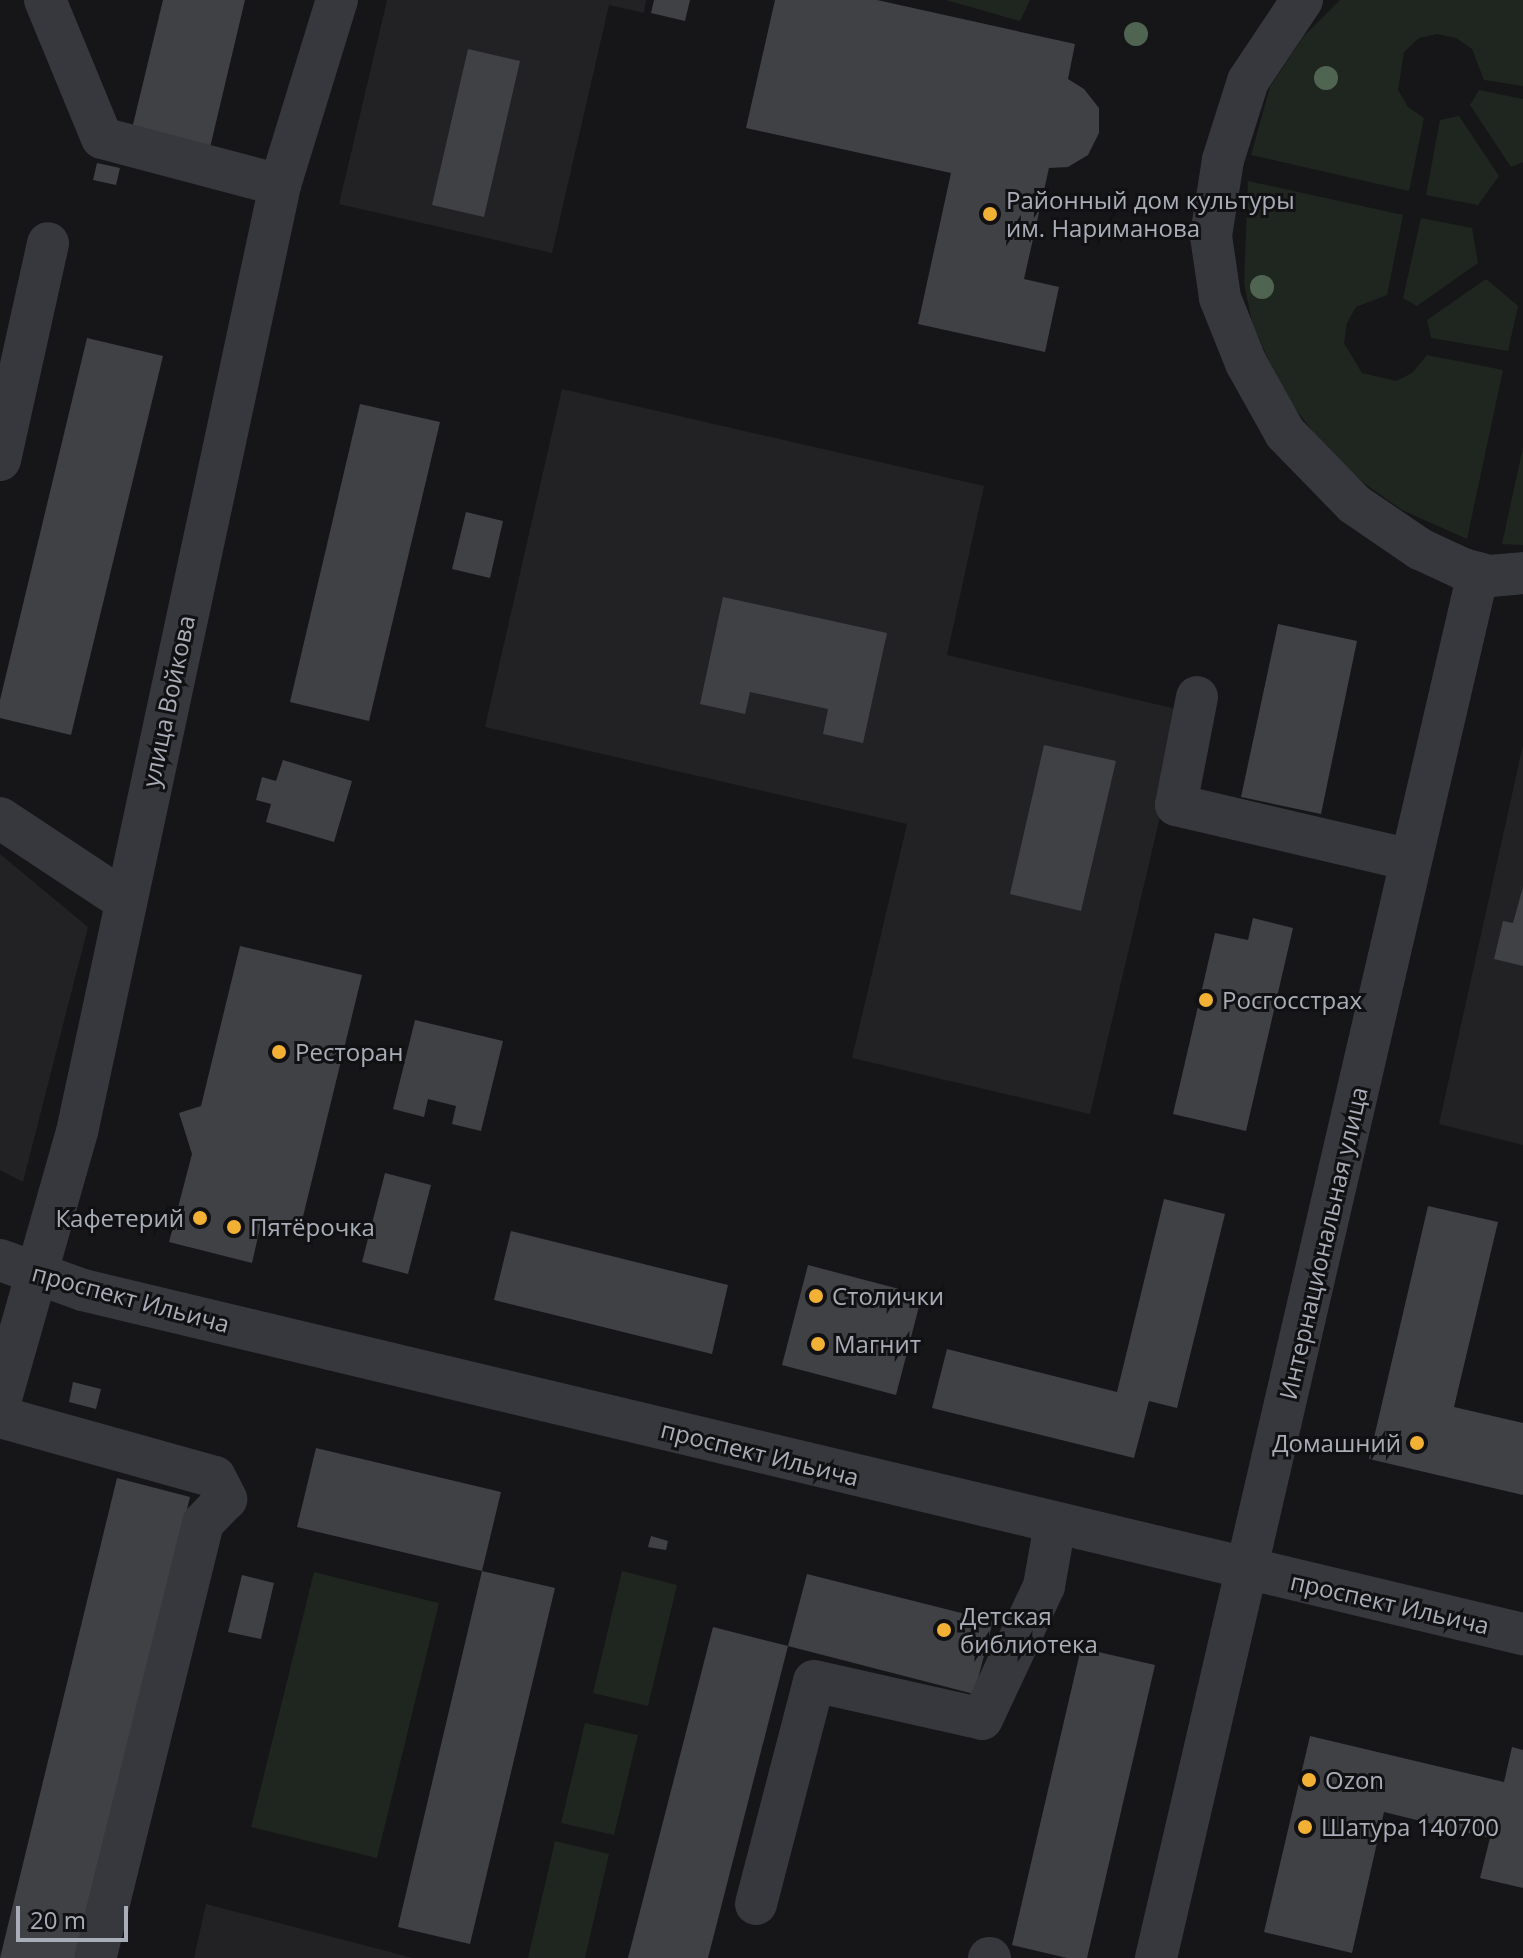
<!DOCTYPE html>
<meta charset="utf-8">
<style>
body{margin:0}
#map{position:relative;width:1523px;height:1958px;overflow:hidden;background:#161618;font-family:"Open Sans",sans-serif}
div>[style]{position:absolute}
.built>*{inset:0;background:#222225}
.green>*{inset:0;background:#1e261f}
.building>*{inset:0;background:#404145}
.minor>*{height:42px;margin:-21px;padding:0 21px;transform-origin:21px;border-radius:21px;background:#37383d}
.trees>*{width:24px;height:24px;margin:-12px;border-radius:50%;background:#506452}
.dots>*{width:22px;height:22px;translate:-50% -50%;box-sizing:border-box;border:4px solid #111113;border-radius:50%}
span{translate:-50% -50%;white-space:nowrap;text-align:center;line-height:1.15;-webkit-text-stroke:6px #111113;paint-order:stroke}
.poi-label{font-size:24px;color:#a8adb8}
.left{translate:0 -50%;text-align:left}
.right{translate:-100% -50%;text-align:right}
.street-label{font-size:24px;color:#a8adb8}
.scale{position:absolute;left:16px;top:1906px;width:112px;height:36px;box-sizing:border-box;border:4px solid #a8adb8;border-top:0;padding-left:10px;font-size:24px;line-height:28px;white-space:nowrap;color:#a8adb8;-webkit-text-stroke:6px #111113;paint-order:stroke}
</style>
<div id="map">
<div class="built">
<i style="clip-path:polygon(387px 0,646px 0,644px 13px,609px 5px,552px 253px,339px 204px)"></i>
<i style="clip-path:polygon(562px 389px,984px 486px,947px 655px,1185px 711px,1090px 1114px,852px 1058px,907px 824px,485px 727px)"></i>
<i style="clip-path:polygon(1523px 745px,1523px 1145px,1439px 1124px)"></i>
<i style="clip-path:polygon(0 854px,88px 927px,23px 1182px,0 1170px)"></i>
<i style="clip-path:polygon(206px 1904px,413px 1958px,194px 1958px)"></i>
</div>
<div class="green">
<i style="clip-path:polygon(946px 0,1030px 0,1020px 21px)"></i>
<i style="clip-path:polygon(1340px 0,1523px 0,1523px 86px,1484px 80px,1472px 49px,1456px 38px,1437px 34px,1419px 38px,1404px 52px,1398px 90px,1408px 107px,1424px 118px,1409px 191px,1251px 155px,1270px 87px,1303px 37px)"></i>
<i style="clip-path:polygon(1479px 90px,1523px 99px,1523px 162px,1511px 167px,1470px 105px)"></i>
<i style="clip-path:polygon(1459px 116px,1499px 176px,1478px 205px,1426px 195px,1440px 120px)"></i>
<i style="clip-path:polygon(1248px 181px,1403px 215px,1387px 295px,1356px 307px,1347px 323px,1344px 343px,1362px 373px,1396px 381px,1412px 373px,1427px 355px,1503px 370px,1467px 539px,1402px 510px,1368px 486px,1335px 460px,1283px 393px,1252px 322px,1244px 283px)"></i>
<i style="clip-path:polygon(1421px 218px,1472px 228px,1478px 263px,1417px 306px,1403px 298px)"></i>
<i style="clip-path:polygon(1486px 279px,1518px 306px,1508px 351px,1431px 338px,1427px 320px)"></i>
<i style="clip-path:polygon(1523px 447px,1523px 545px,1502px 544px)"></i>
<i style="clip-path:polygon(622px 1571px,677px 1585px,648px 1706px,593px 1693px)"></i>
<i style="clip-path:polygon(314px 1572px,439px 1603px,377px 1858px,251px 1827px)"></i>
<i style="clip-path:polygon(585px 1723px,638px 1735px,614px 1835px,561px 1823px)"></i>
<i style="clip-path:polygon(555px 1841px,609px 1854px,585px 1958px,528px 1958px)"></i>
</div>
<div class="building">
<i style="clip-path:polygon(163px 0,245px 0,208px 156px,130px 137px)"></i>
<i style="clip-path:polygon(654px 0,690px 0,685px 21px,651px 13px)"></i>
<i style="clip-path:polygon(775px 0,877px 0,1075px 44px,1068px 79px,1084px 89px,1099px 108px,1099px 133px,1088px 155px,1068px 167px,1049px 168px,1024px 279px,1059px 287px,1045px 352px,918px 324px,951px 173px,746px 128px)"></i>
<i style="clip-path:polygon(468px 49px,520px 61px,484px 217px,432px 205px)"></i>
<i style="clip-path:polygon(97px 163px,120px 168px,116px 185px,93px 180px)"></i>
<i style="clip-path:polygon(87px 338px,163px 356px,71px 735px,0 718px,0 700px)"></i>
<i style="clip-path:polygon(360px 404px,440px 422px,369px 721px,290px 702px)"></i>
<i style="clip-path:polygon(466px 512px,503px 521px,490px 578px,452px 569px)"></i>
<i style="clip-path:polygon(723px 597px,887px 633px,863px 743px,823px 734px,828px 709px,750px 692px,745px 714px,700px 704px)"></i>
<i style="clip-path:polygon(1278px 624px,1357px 641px,1321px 814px,1241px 797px)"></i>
<i style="clip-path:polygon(1044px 745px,1116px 761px,1081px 911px,1010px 894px)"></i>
<i style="clip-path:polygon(283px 760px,352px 781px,334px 842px,266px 822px,271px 804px,256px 800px,262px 777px,276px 781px)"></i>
<i style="clip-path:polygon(1523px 887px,1523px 966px,1494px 959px,1503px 921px,1513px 923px)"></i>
<i style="clip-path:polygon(1253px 918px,1293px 928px,1246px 1131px,1173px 1114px,1215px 933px,1248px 940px)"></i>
<i style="clip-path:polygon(240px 946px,362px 975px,300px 1229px,262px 1219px,252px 1263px,169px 1242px,192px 1154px,179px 1113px,201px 1106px)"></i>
<i style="clip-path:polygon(415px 1020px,503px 1041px,481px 1131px,452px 1124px,456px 1106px,428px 1099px,424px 1117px,393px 1109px)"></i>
<i style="clip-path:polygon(385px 1173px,431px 1185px,408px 1274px,362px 1262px)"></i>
<i style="clip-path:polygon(1164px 1199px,1225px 1214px,1177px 1408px,1149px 1401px,1134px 1458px,932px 1408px,947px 1349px,1117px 1392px)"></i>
<i style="clip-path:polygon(1428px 1206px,1498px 1222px,1454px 1407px,1523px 1423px,1523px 1495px,1369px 1459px)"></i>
<i style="clip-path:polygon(511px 1231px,728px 1285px,712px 1354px,494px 1300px)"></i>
<i style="clip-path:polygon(808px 1265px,922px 1295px,896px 1395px,782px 1365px)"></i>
<i style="clip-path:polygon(73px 1382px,101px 1389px,96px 1409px,69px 1402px)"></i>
<i style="clip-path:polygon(316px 1448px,501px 1492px,482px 1571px,555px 1588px,470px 1944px,398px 1927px,482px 1571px,297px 1527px)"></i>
<i style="clip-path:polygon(117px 1478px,190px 1497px,75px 1958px,0 1958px)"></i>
<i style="clip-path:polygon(651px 1536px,668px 1541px,666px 1550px,648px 1547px)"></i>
<i style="clip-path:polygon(807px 1574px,993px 1621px,974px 1694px,788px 1646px)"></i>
<i style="clip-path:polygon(242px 1575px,274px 1583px,261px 1639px,228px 1632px)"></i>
<i style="clip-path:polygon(713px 1627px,788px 1646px,708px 1958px,628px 1958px)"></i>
<i style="clip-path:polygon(1081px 1648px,1155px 1665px,1087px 1958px,1067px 1958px,1012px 1945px)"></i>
<i style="clip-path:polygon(1310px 1736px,1504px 1782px,1512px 1747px,1523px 1750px,1523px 1888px,1480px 1878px,1490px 1838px,1384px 1812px,1352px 1953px,1264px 1932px)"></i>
</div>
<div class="minor">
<i style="left:45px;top:0;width:149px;rotate:67.6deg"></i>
<i style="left:102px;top:138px;width:184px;rotate:14.8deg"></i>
<i style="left:1302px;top:0;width:97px;rotate:123.7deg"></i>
<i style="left:1248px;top:81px;width:83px;rotate:107.6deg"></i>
<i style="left:1223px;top:160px;width:77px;rotate:99deg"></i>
<i style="left:1211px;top:236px;width:63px;rotate:81.7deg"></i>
<i style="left:1220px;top:298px;width:70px;rotate:68.2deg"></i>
<i style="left:1246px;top:363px;width:80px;rotate:60.9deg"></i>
<i style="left:1285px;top:433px;width:99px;rotate:45.8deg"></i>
<i style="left:1354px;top:504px;width:80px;rotate:34.3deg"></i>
<i style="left:1420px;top:549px;width:47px;rotate:24.9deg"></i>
<i style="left:1463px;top:569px;width:28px;rotate:15deg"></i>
<i style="left:1490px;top:576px;width:33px;rotate:-5deg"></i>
<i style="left:0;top:460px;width:222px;rotate:-77.5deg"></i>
<i style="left:1197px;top:697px;width:110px;rotate:101deg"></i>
<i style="left:1176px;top:805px;width:240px;rotate:13.2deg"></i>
<i style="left:0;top:818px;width:149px;rotate:33.5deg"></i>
<i style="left:0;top:1260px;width:88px;rotate:19.9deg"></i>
<i style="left:83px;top:1290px;width:1481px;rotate:13.44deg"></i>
<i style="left:0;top:1402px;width:281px;rotate:-74.1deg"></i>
<i style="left:77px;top:1132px;width:969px;rotate:-77.9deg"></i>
<i style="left:280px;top:185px;width:194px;rotate:-72.9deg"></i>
<i style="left:0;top:1417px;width:223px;rotate:15.6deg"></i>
<i style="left:215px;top:1477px;width:25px;rotate:63deg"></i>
<i style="left:226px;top:1499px;width:33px;rotate:134deg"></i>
<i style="left:203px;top:1523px;width:448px;rotate:103.9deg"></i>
<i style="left:756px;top:1904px;width:230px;rotate:-75.4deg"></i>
<i style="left:814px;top:1681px;width:172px;rotate:12.7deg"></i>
<i style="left:982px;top:1719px;width:147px;rotate:-65deg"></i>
<i style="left:1044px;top:1586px;width:63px;rotate:-79.9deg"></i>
<i style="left:989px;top:1958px;width:1px"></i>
<i style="left:1156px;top:1958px;width:1422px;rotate:-76.91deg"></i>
</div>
<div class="trees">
<i style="left:1136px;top:34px"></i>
<i style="left:1326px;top:78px"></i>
<i style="left:1262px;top:287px"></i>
</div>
<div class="dots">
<i style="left:990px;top:214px;background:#f2b134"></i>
<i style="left:1206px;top:1000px;background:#f2b134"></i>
<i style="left:279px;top:1052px;background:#f2b134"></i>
<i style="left:200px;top:1218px;background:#f2b134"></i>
<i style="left:234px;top:1227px;background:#f2b134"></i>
<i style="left:816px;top:1296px;background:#f2b134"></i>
<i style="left:818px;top:1344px;background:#f2b134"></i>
<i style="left:1417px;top:1443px;background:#f2b134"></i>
<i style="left:944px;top:1630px;background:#f2b134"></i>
<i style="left:1309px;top:1780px;background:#f2b134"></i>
<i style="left:1305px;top:1827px;background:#f2b134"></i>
</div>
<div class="poi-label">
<span class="left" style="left:1006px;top:214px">Районный дом культуры<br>им. Нариманова</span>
<span class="left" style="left:1222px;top:1000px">Росгосстрах</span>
<span class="left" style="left:295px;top:1052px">Ресторан</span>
<span class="right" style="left:184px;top:1218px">Кафетерий</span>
<span class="left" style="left:250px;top:1227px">Пятёрочка</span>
<span class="left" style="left:832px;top:1296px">Столички</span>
<span class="left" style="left:834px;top:1344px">Магнит</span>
<span class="right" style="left:1401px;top:1443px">Домашний</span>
<span class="left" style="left:960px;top:1630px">Детская<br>библиотека</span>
<span class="left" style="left:1325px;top:1780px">Ozon</span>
<span class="left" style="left:1321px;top:1827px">Шатура 140700</span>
</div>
<div class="street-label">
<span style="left:168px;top:701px;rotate:-78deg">улица Войкова</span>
<span style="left:1323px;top:1243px;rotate:-77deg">Интернациональная улица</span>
<span style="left:131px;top:1298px;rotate:15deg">проспект Ильича</span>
<span style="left:760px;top:1453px;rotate:14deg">проспект Ильича</span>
<span style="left:1390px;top:1603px;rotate:13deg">проспект Ильича</span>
</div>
<div class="scale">20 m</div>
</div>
